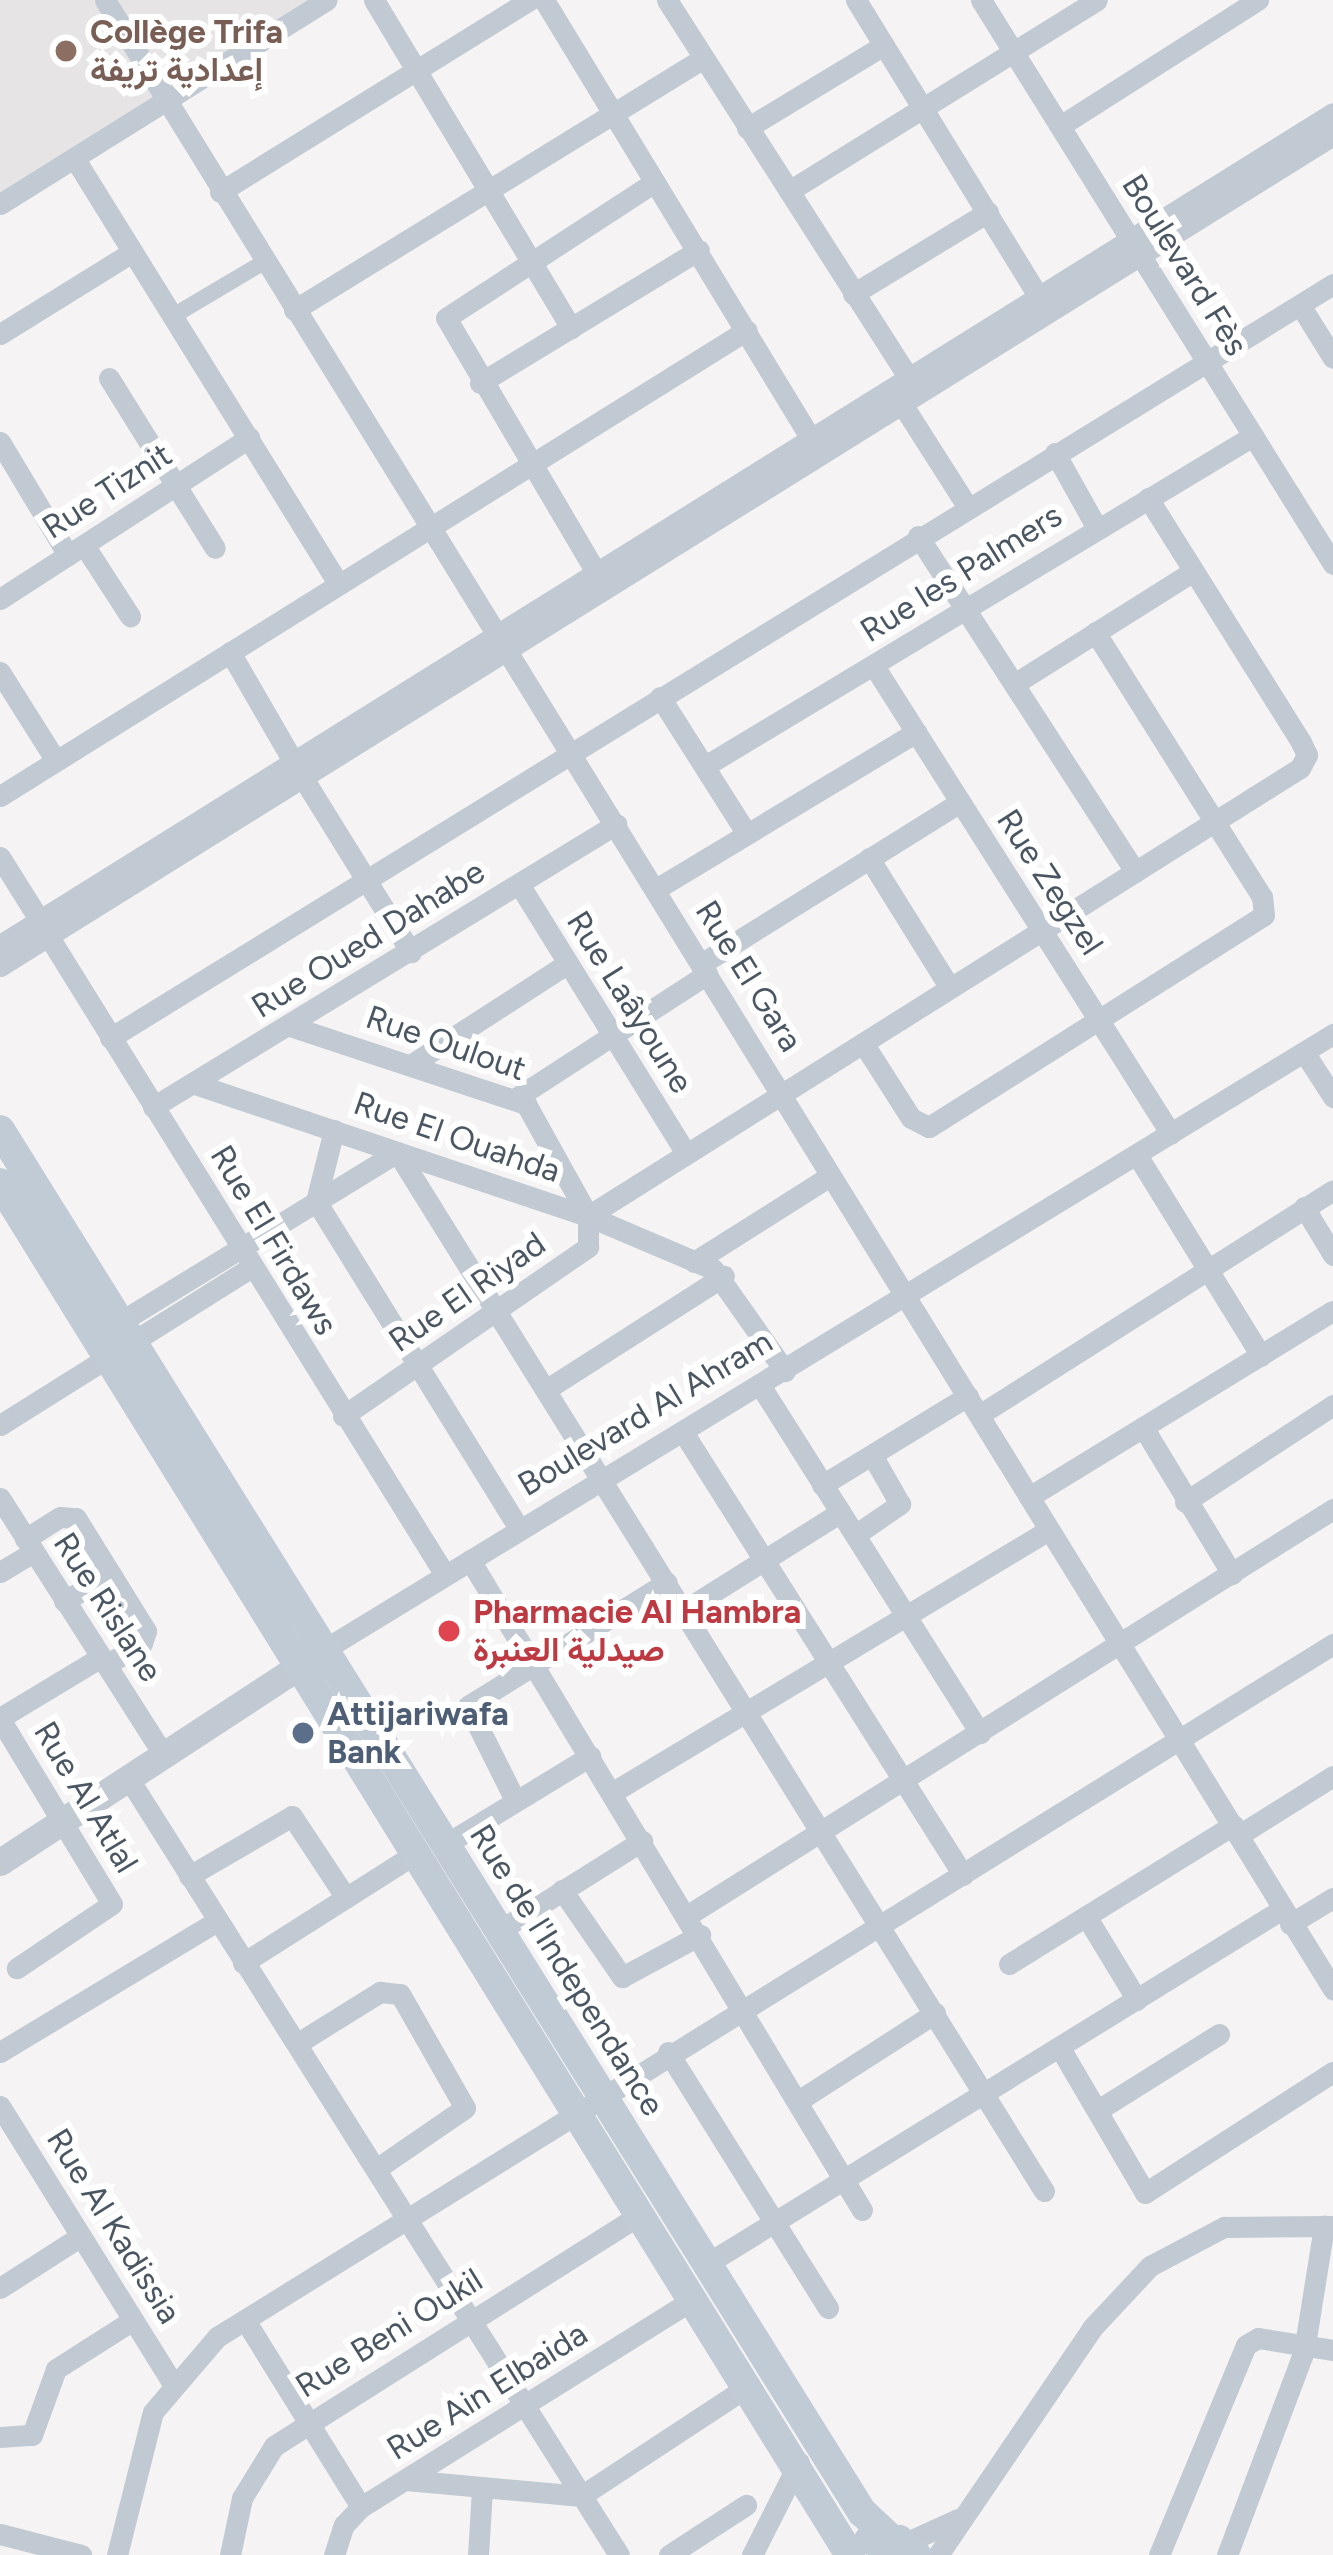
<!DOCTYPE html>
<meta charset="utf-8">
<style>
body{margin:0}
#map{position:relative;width:1333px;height:2555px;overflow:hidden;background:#f5f3f3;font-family:Figtree,Vazirmatn,sans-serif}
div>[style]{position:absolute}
.education>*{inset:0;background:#e6e4e5}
.pedestrian>*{height:16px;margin:-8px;padding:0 8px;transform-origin:8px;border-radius:8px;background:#c1cad2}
.minor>*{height:21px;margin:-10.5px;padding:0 10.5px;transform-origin:10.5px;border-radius:10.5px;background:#c1cad2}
.tertiary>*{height:27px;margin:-13.5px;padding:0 13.5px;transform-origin:13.5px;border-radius:13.5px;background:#c1cad2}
.secondary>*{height:30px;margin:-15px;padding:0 15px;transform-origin:15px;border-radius:15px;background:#c1cbd6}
.dots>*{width:33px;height:33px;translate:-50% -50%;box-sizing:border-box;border:6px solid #fff;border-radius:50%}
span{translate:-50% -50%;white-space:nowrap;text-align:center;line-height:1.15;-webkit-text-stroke:12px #fff;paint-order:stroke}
.education-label{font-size:33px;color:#785e54;font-weight:700}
.left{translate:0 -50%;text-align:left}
.street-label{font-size:33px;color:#4a5661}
.health-label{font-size:33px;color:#be3a42;font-weight:700}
.service-label{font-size:33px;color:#4e5e75;font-weight:700}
</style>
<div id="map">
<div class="education">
<i style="clip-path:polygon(0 0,325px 0,0 194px)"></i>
</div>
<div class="pedestrian">
<i style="left:173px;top:316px;width:106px;rotate:-30.7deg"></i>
</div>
<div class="minor">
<i style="left:105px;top:0;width:2338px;rotate:58.31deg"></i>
<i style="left:374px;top:0;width:383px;rotate:59deg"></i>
<i style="left:544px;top:0;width:514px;rotate:58.69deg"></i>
<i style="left:667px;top:0;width:450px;rotate:57.4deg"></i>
<i style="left:856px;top:0;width:349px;rotate:58.4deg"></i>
<i style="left:981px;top:0;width:665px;rotate:58.03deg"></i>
<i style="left:1060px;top:126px;width:235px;rotate:-32.5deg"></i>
<i style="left:747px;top:128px;width:160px;rotate:-31.2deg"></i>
<i style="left:75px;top:159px;width:499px;rotate:58.2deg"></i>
<i style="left:789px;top:191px;width:362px;rotate:-31.8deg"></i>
<i style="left:220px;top:192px;width:365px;rotate:-31.8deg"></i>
<i style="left:0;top:204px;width:385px;rotate:-32deg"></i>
<i style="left:853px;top:294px;width:158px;rotate:-31.3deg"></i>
<i style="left:1300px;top:305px;width:62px;rotate:58.1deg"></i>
<i style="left:294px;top:310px;width:480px;rotate:-31.6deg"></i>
<i style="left:0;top:334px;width:155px;rotate:-31.8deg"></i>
<i style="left:109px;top:378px;width:200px;rotate:58.1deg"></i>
<i style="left:480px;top:383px;width:256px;rotate:-31.3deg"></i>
<i style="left:902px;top:404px;width:121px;rotate:57.5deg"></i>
<i style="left:0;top:442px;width:132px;rotate:59deg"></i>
<i style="left:1055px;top:453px;width:86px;rotate:60.8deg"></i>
<i style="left:918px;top:536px;width:400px;rotate:57.1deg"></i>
<i style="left:84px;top:545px;width:85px;rotate:57.1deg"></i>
<i style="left:597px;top:574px;width:297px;rotate:-120.5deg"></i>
<i style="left:446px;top:318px;width:249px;rotate:-33.1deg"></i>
<i style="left:0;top:599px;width:297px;rotate:-32.9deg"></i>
<i style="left:230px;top:652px;width:128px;rotate:60deg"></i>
<i style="left:874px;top:666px;width:554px;rotate:57.6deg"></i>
<i style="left:0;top:672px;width:105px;rotate:57.8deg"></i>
<i style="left:1014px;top:684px;width:210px;rotate:-32.2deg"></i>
<i style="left:660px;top:697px;width:162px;rotate:57.6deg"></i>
<i style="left:705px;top:766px;width:640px;rotate:-31.06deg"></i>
<i style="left:303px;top:778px;width:205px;rotate:58.2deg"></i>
<i style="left:0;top:796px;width:880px;rotate:-31.96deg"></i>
<i style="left:0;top:857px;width:75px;rotate:58deg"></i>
<i style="left:869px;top:858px;width:153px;rotate:58.1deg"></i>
<i style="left:519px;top:884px;width:317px;rotate:58.2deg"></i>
<i style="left:656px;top:889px;width:304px;rotate:-31.1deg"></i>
<i style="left:49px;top:937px;width:751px;rotate:58.17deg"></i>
<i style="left:0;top:945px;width:1571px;rotate:-31.97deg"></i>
<i style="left:701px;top:964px;width:304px;rotate:-32deg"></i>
<i style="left:0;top:966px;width:1571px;rotate:-31.94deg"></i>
<i style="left:290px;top:1026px;width:249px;rotate:18.3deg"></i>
<i style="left:526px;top:1104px;width:128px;rotate:61deg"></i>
<i style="left:110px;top:1038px;width:1437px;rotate:-31.65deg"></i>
<i style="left:863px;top:1043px;width:89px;rotate:57.4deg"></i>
<i style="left:911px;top:1118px;width:20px;rotate:27deg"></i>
<i style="left:929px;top:1127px;width:396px;rotate:-32.3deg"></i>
<i style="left:1264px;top:915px;width:18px;rotate:-96deg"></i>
<i style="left:1262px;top:897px;width:313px;rotate:-122.2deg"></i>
<i style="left:1304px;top:1052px;width:54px;rotate:57.2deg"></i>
<i style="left:412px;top:1064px;width:182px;rotate:-32.9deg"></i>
<i style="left:195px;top:1084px;width:415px;rotate:18.6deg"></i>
<i style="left:588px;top:1216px;width:136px;rotate:23deg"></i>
<i style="left:713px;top:1269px;width:125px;rotate:54.8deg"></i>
<i style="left:516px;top:1098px;width:228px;rotate:-33deg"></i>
<i style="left:153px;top:1107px;width:543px;rotate:-31.43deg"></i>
<i style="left:334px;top:1130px;width:73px;rotate:104.2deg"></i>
<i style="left:316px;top:1201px;width:387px;rotate:58.2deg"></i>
<i style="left:1137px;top:1155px;width:236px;rotate:58.3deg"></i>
<i style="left:1304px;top:1207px;width:56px;rotate:58.9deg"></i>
<i style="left:694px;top:1262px;width:161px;rotate:-32.3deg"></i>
<i style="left:120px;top:1322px;width:325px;rotate:-31.5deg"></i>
<i style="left:397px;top:1152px;width:1224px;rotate:58.09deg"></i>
<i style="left:760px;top:1385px;width:412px;rotate:57.7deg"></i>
<i style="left:547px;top:1389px;width:210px;rotate:-32.6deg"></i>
<i style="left:979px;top:1415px;width:419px;rotate:-32.4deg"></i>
<i style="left:343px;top:1416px;width:298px;rotate:-34.6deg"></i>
<i style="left:588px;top:1247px;width:31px;rotate:-90deg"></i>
<i style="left:588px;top:1216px;width:841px;rotate:-32.18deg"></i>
<i style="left:1300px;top:768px;width:15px;rotate:-62deg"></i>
<i style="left:1307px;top:755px;width:14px;rotate:-115deg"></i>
<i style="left:1301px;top:742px;width:288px;rotate:-122.1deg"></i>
<i style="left:0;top:1425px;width:297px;rotate:-32.1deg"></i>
<i style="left:1143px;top:1427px;width:172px;rotate:58.8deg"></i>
<i style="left:683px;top:1432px;width:524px;rotate:57.7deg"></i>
<i style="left:822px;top:1485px;width:171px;rotate:-31.4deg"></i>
<i style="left:1029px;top:1497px;width:356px;rotate:-31.5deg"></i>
<i style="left:0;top:1498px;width:300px;rotate:57.5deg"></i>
<i style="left:1185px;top:1502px;width:177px;rotate:-33.2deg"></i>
<i style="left:855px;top:1535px;width:55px;rotate:-34.6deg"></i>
<i style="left:900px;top:1504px;width:56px;rotate:-119.7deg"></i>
<i style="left:25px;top:1539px;width:41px;rotate:-32.2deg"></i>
<i style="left:60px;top:1517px;width:16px;rotate:4deg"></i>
<i style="left:76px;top:1518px;width:133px;rotate:58.2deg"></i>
<i style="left:146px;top:1631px;width:13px;rotate:108deg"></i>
<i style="left:142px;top:1643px;width:42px;rotate:148.6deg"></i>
<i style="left:470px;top:1560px;width:759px;rotate:58.91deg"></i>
<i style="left:0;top:1572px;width:39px;rotate:-31deg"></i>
<i style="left:64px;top:1601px;width:54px;rotate:-29.9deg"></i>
<i style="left:683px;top:1611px;width:186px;rotate:-32.1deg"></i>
<i style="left:325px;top:1649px;width:1181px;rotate:-31.39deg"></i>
<i style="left:0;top:1718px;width:118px;rotate:-31.1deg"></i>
<i style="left:0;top:1719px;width:216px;rotate:58.8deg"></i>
<i style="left:112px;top:1904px;width:115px;rotate:146deg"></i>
<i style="left:127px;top:1776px;width:921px;rotate:57.72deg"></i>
<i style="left:613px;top:1792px;width:506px;rotate:-31.02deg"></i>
<i style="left:515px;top:1800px;width:105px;rotate:-116.6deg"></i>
<i style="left:468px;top:1706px;width:234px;rotate:-31.9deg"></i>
<i style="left:1239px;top:1835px;width:111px;rotate:-32.1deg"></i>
<i style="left:446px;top:1844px;width:169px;rotate:-31.4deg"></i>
<i style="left:189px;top:1876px;width:119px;rotate:-30.2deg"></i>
<i style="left:292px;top:1816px;width:98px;rotate:56.6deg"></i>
<i style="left:562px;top:1890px;width:106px;rotate:55.4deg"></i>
<i style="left:622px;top:1977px;width:89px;rotate:-28.3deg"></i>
<i style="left:688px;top:1915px;width:762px;rotate:-32.19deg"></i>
<i style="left:1086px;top:1916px;width:98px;rotate:58.7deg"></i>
<i style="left:1290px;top:1924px;width:50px;rotate:-31.2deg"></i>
<i style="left:500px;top:1930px;width:168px;rotate:-32.1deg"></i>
<i style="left:243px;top:1963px;width:205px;rotate:-32.4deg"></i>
<i style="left:1009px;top:1964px;width:264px;rotate:-31.8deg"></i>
<i style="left:298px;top:2043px;width:97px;rotate:-31.9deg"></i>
<i style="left:380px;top:1992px;width:20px;rotate:6deg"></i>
<i style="left:400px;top:1994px;width:131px;rotate:60.3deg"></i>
<i style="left:465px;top:2108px;width:104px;rotate:145.5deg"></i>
<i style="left:1060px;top:2048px;width:168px;rotate:59.6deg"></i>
<i style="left:1145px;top:2193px;width:224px;rotate:-32.8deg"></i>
<i style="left:0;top:2052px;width:253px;rotate:-31.1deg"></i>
<i style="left:668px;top:2052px;width:302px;rotate:58deg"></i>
<i style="left:798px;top:2101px;width:163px;rotate:-32.7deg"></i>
<i style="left:0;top:2106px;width:325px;rotate:58.1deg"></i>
<i style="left:1098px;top:2110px;width:143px;rotate:-32.1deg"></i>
<i style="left:708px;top:2263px;width:673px;rotate:-31.64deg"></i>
<i style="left:0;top:2288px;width:96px;rotate:-32.7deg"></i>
<i style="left:245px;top:2320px;width:220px;rotate:58.2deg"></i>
<i style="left:0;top:2437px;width:32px;rotate:-4deg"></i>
<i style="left:32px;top:2435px;width:70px;rotate:-70deg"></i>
<i style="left:56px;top:2369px;width:91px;rotate:-32.5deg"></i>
<i style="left:406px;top:2480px;width:176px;rotate:5.2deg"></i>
<i style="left:581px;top:2496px;width:202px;rotate:-33.3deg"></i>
<i style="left:0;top:2534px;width:84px;rotate:14.5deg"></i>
<i style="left:905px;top:2543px;width:58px;rotate:-24.4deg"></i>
<i style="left:117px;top:2555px;width:147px;rotate:-75.9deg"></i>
<i style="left:153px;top:2412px;width:99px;rotate:-49.5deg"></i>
<i style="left:217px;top:2337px;width:1314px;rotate:-31.84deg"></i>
<i style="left:230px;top:2555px;width:58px;rotate:-78.1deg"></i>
<i style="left:242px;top:2498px;width:61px;rotate:-58.4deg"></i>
<i style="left:274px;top:2446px;width:434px;rotate:-32.3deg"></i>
<i style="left:334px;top:2555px;width:32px;rotate:-72deg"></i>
<i style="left:344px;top:2525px;width:25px;rotate:-47deg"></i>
<i style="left:361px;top:2507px;width:394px;rotate:-32deg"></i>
<i style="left:478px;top:2555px;width:65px;rotate:-86.5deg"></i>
<i style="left:669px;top:2555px;width:92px;rotate:-33deg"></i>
<i style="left:752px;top:2555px;width:104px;rotate:-63.2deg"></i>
<i style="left:938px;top:2555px;width:274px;rotate:-55.8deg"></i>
<i style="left:1092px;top:2328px;width:85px;rotate:-46.9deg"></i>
<i style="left:1150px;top:2266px;width:84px;rotate:-27.8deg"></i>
<i style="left:1224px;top:2227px;width:109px;rotate:-0.5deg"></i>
<i style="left:1159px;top:2555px;width:227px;rotate:-67.5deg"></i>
<i style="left:1246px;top:2345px;width:14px;rotate:-30deg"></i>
<i style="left:1258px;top:2338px;width:76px;rotate:9.1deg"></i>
<i style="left:1227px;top:2555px;width:218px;rotate:-69.3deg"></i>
<i style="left:1304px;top:2351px;width:127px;rotate:-80.9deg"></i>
</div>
<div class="tertiary">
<i style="left:0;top:1862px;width:378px;rotate:-33.2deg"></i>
</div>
<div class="secondary">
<i style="left:0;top:1130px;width:1629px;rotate:58.05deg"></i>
<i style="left:862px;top:2512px;width:37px;rotate:43deg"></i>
<i style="left:0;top:1183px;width:1614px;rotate:58.22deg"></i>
<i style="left:869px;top:2540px;width:30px"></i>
<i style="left:899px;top:2540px;width:23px;rotate:41deg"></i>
</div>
<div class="dots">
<i style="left:66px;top:51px;background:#8d6e63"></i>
<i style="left:449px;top:1631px;background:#e0444e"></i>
<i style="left:303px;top:1733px;background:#5c6f8a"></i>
</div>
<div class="education-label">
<span class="left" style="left:90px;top:51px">Collège Trifa<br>إعدادية تريفة</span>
</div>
<div class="street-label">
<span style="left:1185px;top:265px;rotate:58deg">Boulevard Fès</span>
<span style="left:107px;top:491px;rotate:-33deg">Rue Tiznit</span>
<span style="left:961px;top:573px;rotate:-32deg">Rue les Palmers</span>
<span style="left:1050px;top:882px;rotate:57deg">Rue Zegzel</span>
<span style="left:368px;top:939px;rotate:-32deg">Rue Oued Dahabe</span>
<span style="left:749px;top:976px;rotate:58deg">Rue El Gara</span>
<span style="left:630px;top:1002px;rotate:58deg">Rue Laâyoune</span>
<span style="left:446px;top:1043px;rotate:19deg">Rue Oulout</span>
<span style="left:457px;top:1137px;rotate:19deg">Rue El Ouahda</span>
<span style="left:274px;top:1240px;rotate:59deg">Rue El Firdaws</span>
<span style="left:467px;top:1292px;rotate:-35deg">Rue El Riyad</span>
<span style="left:645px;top:1413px;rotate:-31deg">Boulevard Al Ahram</span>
<span style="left:108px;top:1607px;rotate:57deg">Rue Rislane</span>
<span style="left:86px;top:1797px;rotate:59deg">Rue Al Atlal</span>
<span style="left:567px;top:1970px;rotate:58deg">Rue de l'Independance</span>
<span style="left:114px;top:2226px;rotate:58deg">Rue Al Kadissia</span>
<span style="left:389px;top:2333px;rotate:-32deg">Rue Beni Oukil</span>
<span style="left:487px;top:2391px;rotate:-32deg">Rue Ain Elbaida</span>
</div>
<div class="health-label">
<span class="left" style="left:473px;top:1631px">Pharmacie Al Hambra<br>صيدلية العنبرة</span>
</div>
<div class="service-label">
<span class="left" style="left:327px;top:1733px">Attijariwafa<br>Bank</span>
</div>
</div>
